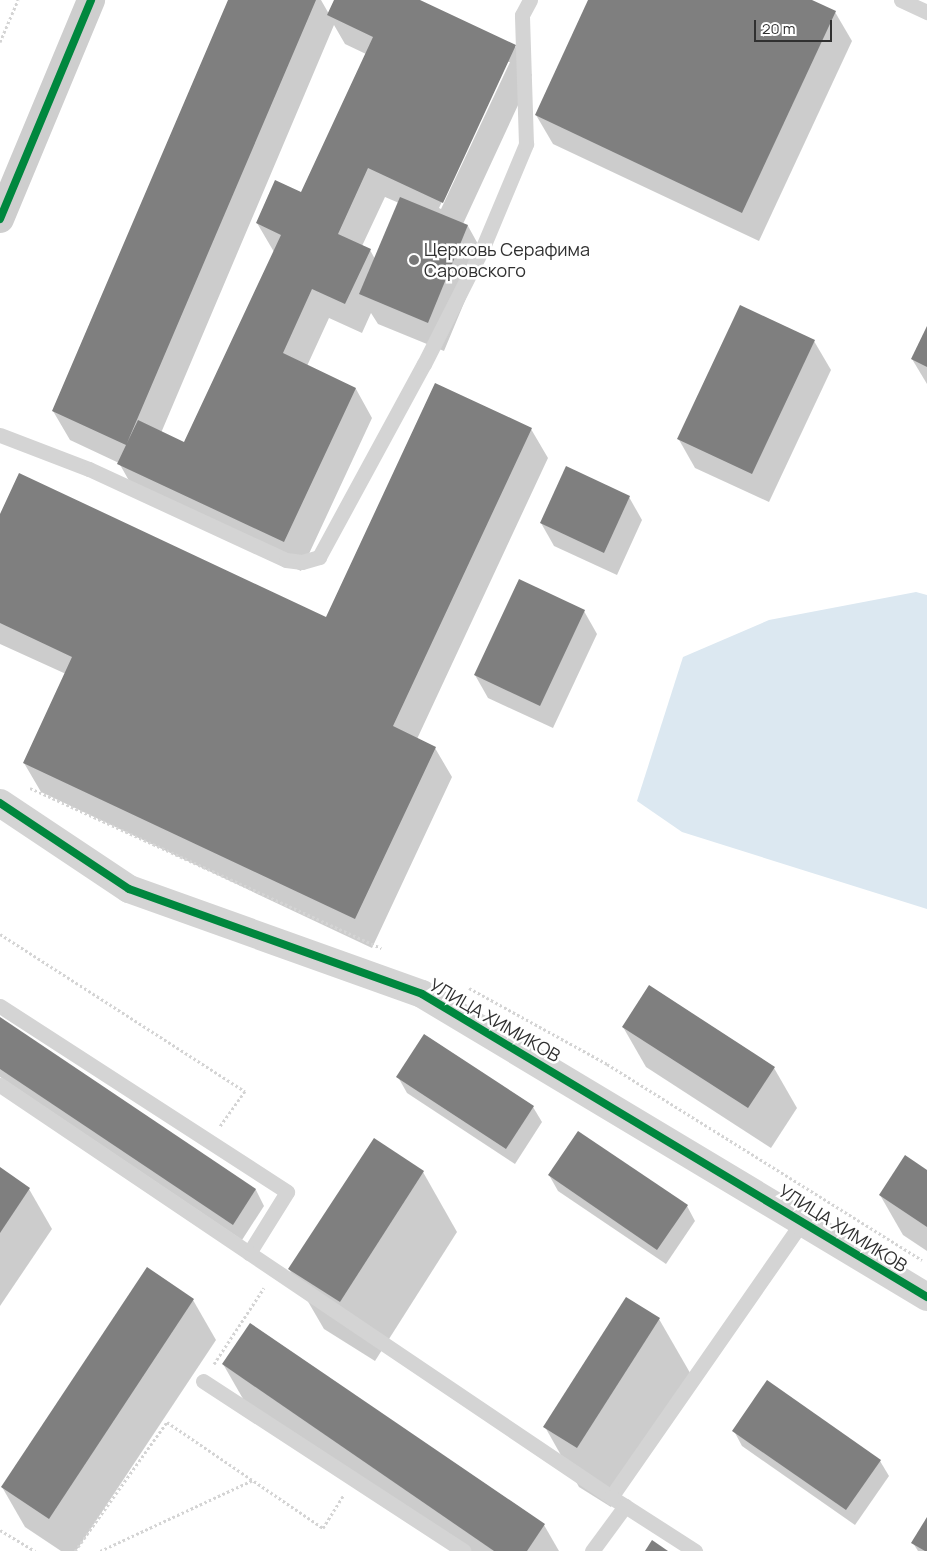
<!DOCTYPE html>
<meta charset="utf-8">
<style>
body{margin:0}
#map{position:relative;width:927px;height:1551px;overflow:hidden;background:#fff;font-family:Manrope,sans-serif}
div>[style]{position:absolute}
.water>*{inset:0;background:#dce8f1}
.shadow>*{inset:0;background:#0003}
.building>*{inset:0;background:#7f7f7f}
.path>*{height:3px;margin-top:-1.5px;transform-origin:0;background:repeating-linear-gradient(90deg,#d4d4d4 0 2.5px,transparent 0 5px)}
.lane>*{height:15px;margin:-7.5px;padding:0 7.5px;transform-origin:7.5px;border-radius:7.5px;background:#d4d4d4}
.street>*{height:28px;margin:-14px;padding:0 14px;transform-origin:14px;border-radius:14px;background:#d4d4d4}
.secondary>*{height:28px;margin:-14px;padding:0 14px;transform-origin:14px;border-radius:14px;background:#cecece}
.cycleway>*{height:8px;margin:-4px;padding:0 4px;transform-origin:4px;border-radius:4px;background:#00873e}
.dots>*{width:14px;height:14px;translate:-50% -50%;box-sizing:border-box;border:2px solid #fff;border-radius:50%}
span{translate:-50% -50%;white-space:nowrap;text-align:center;line-height:1.15;-webkit-text-stroke:5px #fff;paint-order:stroke}
.poi-label{font-size:18px;color:#303030}
.left{translate:0 -50%;text-align:left}
.street-label{font-size:18px;color:#303030}
.scale{position:absolute;left:754px;top:20px;width:78px;height:22px;box-sizing:border-box;border:2px solid #303030;border-top:0;padding-left:6px;font-size:15px;line-height:18px;white-space:nowrap;color:#303030;-webkit-text-stroke:4px #fff;paint-order:stroke}
</style>
<div id="map">
<div class="water">
<i style="clip-path:polygon(916px 592px,927px 595px,927px 909px,682px 832px,637px 801px,683px 657px,769px 620px)"></i>
</div>
<div class="shadow">
<i style="clip-path:polygon(evenodd,229px 0,321px 0,329px 14px,335px 0,418px 0,515px 46px,532px 75px,463px 224px,468px 226px,484px 255px,444px 351px,378px 324px,371px 313px,362px 333px,329px 318px,307px 366px,356px 389px,372px 418px,301px 571px,136px 493px,119px 463px,70px 440px,53px 411px,229px 0,334px 25px,345px 44px,366px 54px,301px 194px,257px 223px,274px 252px,185px 444px,161px 433px,334px 25px,229px 0,507px 62px,510px 62px,441px 209px,439px 208px,507px 62px,229px 0,385px 197px,399px 203px,375px 259px,370px 250px,362px 246px,385px 197px)"></i>
<i style="clip-path:polygon(590px 0,809px 0,835px 12px,852px 41px,759px 241px,553px 144px,536px 115px)"></i>
<i style="clip-path:polygon(927px 329px,927px 384px,912px 359px)"></i>
<i style="clip-path:polygon(814px 341px,831px 370px,769px 502px,695px 468px,678px 438px)"></i>
<i style="clip-path:polygon(531px 429px,548px 458px,417px 739px,435px 748px,452px 777px,372px 948px,41px 792px,24px 763px,66px 674px,0 644px,0 517px,327px 618px)"></i>
<i style="clip-path:polygon(629px 497px,642px 520px,617px 575px,554px 546px,541px 523px)"></i>
<i style="clip-path:polygon(584px 611px,597px 634px,553px 728px,488px 698px,475px 675px)"></i>
<i style="clip-path:polygon(0 1019px,256px 1190px,264px 1206px,242px 1240px,0 1077px)"></i>
<i style="clip-path:polygon(623px 1027px,774px 1068px,797px 1108px,771px 1148px,646px 1067px)"></i>
<i style="clip-path:polygon(398px 1077px,533px 1107px,542px 1122px,515px 1164px,407px 1093px)"></i>
<i style="clip-path:polygon(0 1169px,29px 1189px,52px 1229px,0 1306px)"></i>
<i style="clip-path:polygon(927px 1171px,927px 1251px,903px 1235px,880px 1195px)"></i>
<i style="clip-path:polygon(423px 1172px,457px 1232px,375px 1361px,324px 1329px,289px 1269px)"></i>
<i style="clip-path:polygon(549px 1175px,687px 1206px,695px 1221px,666px 1264px,558px 1191px)"></i>
<i style="clip-path:polygon(147px 1269px,193px 1300px,216px 1340px,76px 1551px,61px 1551px,25px 1527px,2px 1487px)"></i>
<i style="clip-path:polygon(659px 1319px,693px 1378px,611px 1507px,579px 1487px,545px 1427px)"></i>
<i style="clip-path:polygon(223px 1364px,544px 1525px,559px 1551px,460px 1551px,246px 1404px)"></i>
<i style="clip-path:polygon(734px 1431px,880px 1461px,889px 1476px,855px 1525px,742px 1446px)"></i>
<i style="clip-path:polygon(927px 1520px,927px 1551px,918px 1551px,913px 1543px)"></i>
</div>
<div class="building">
<i style="clip-path:polygon(228px 0,316px 0,127px 443px,138px 420px,184px 442px,281px 235px,256px 223px,275px 180px,301px 192px,373px 37px,327px 15px,334px 0,420px 0,516px 45px,443px 203px,368px 168px,338px 234px,371px 249px,345px 304px,312px 289px,283px 353px,356px 388px,284px 542px,117px 464px,126px 445px,52px 411px)"></i>
<i style="clip-path:polygon(588px 0,812px 0,836px 11px,742px 213px,535px 115px)"></i>
<i style="clip-path:polygon(400px 197px,468px 225px,428px 323px,359px 294px)"></i>
<i style="clip-path:polygon(740px 305px,815px 340px,752px 474px,677px 439px)"></i>
<i style="clip-path:polygon(927px 326px,927px 367px,911px 359px)"></i>
<i style="clip-path:polygon(435px 383px,532px 428px,393px 726px,436px 747px,355px 919px,23px 763px,72px 657px,0 623px,0 514px,19px 473px,326px 617px)"></i>
<i style="clip-path:polygon(566px 466px,630px 496px,604px 553px,540px 523px)"></i>
<i style="clip-path:polygon(519px 579px,585px 610px,540px 706px,474px 675px)"></i>
<i style="clip-path:polygon(649px 985px,775px 1067px,748px 1108px,622px 1027px)"></i>
<i style="clip-path:polygon(0 1017px,256px 1189px,233px 1225px,0 1069px)"></i>
<i style="clip-path:polygon(424px 1034px,534px 1106px,506px 1149px,396px 1077px)"></i>
<i style="clip-path:polygon(578px 1131px,688px 1205px,657px 1250px,548px 1175px)"></i>
<i style="clip-path:polygon(374px 1138px,424px 1171px,340px 1302px,288px 1269px)"></i>
<i style="clip-path:polygon(905px 1155px,927px 1170px,927px 1227px,879px 1195px)"></i>
<i style="clip-path:polygon(0 1167px,30px 1188px,0 1233px)"></i>
<i style="clip-path:polygon(147px 1267px,194px 1299px,49px 1519px,1px 1487px)"></i>
<i style="clip-path:polygon(626px 1297px,660px 1318px,577px 1448px,543px 1427px)"></i>
<i style="clip-path:polygon(250px 1323px,545px 1524px,527px 1551px,494px 1551px,222px 1364px)"></i>
<i style="clip-path:polygon(767px 1380px,881px 1460px,846px 1510px,732px 1431px)"></i>
<i style="clip-path:polygon(927px 1517px,927px 1551px,925px 1551px,911px 1543px)"></i>
<i style="clip-path:polygon(652px 1540px,668px 1551px,645px 1551px)"></i>
</div>
<div class="path">
<i style="left:0;top:42px;width:46px;rotate:-66.8deg"></i>
<i style="left:30px;top:788px;width:386px;rotate:24.5deg"></i>
<i style="left:0;top:934px;width:291px;rotate:32.7deg"></i>
<i style="left:245px;top:1091px;width:43px;rotate:125.5deg"></i>
<i style="left:469px;top:988px;width:158px;rotate:28.8deg"></i>
<i style="left:607px;top:1064px;width:371px;rotate:31.9deg"></i>
<i style="left:214px;top:1364px;width:91px;rotate:-56.7deg"></i>
<i style="left:0;top:1530px;width:41px;rotate:31deg"></i>
<i style="left:75px;top:1551px;width:158px;rotate:-54.5deg"></i>
<i style="left:167px;top:1422px;width:189px;rotate:34.2deg"></i>
<i style="left:323px;top:1528px;width:38px;rotate:-58deg"></i>
<i style="left:100px;top:1551px;width:169px;rotate:-24.9deg"></i>
</div>
<div class="lane">
<i style="left:901px;top:0;width:29px;rotate:25deg"></i>
<i style="left:0;top:435px;width:95px;rotate:20.9deg"></i>
<i style="left:89px;top:469px;width:217px;rotate:24.8deg"></i>
<i style="left:286px;top:560px;width:16px;rotate:7deg"></i>
<i style="left:302px;top:562px;width:18px;rotate:-16deg"></i>
<i style="left:319px;top:557px;width:220px;rotate:-61.5deg"></i>
<i style="left:424px;top:364px;width:131px;rotate:-63.2deg"></i>
<i style="left:483px;top:247px;width:112px;rotate:-67.3deg"></i>
<i style="left:526px;top:144px;width:129px;rotate:-91.8deg"></i>
<i style="left:522px;top:15px;width:17px;rotate:-62deg"></i>
<i style="left:0;top:1006px;width:342px;rotate:32.9deg"></i>
<i style="left:287px;top:1192px;width:72px;rotate:121.9deg"></i>
<i style="left:0;top:1085px;width:737px;rotate:33.99deg"></i>
<i style="left:611px;top:1497px;width:336px;rotate:-55.2deg"></i>
<i style="left:203px;top:1381px;width:311px;rotate:33.1deg"></i>
<i style="left:611px;top:1497px;width:100px;rotate:32.7deg"></i>
<i style="left:592px;top:1551px;width:56px;rotate:-53.7deg"></i>
</div>
<div class="street">
<i style="left:0;top:803px;width:155px;rotate:33.7deg"></i>
<i style="left:129px;top:889px;width:311px;rotate:19.7deg"></i>
<i style="left:422px;top:994px;width:589px;rotate:30.96deg"></i>
</div>
<div class="secondary">
<i style="left:0;top:219px;width:237px;rotate:-67.4deg"></i>
</div>
<div class="cycleway">
<i style="left:0;top:219px;width:237px;rotate:-67.4deg"></i>
<i style="left:0;top:803px;width:155px;rotate:33.7deg"></i>
<i style="left:129px;top:889px;width:311px;rotate:19.7deg"></i>
<i style="left:422px;top:994px;width:589px;rotate:30.96deg"></i>
</div>
<div class="dots">
<i style="left:414px;top:260px;background:#787878"></i>
</div>
<div class="poi-label">
<span class="left" style="left:424px;top:260px">Церковь Серафима<br>Саровского</span>
</div>
<div class="street-label">
<span style="left:495px;top:1020px;rotate:30deg">УЛИЦА ХИМИКОВ</span>
<span style="left:843px;top:1228px;rotate:32deg">УЛИЦА ХИМИКОВ</span>
</div>
<div class="scale">20 m</div>
</div>
